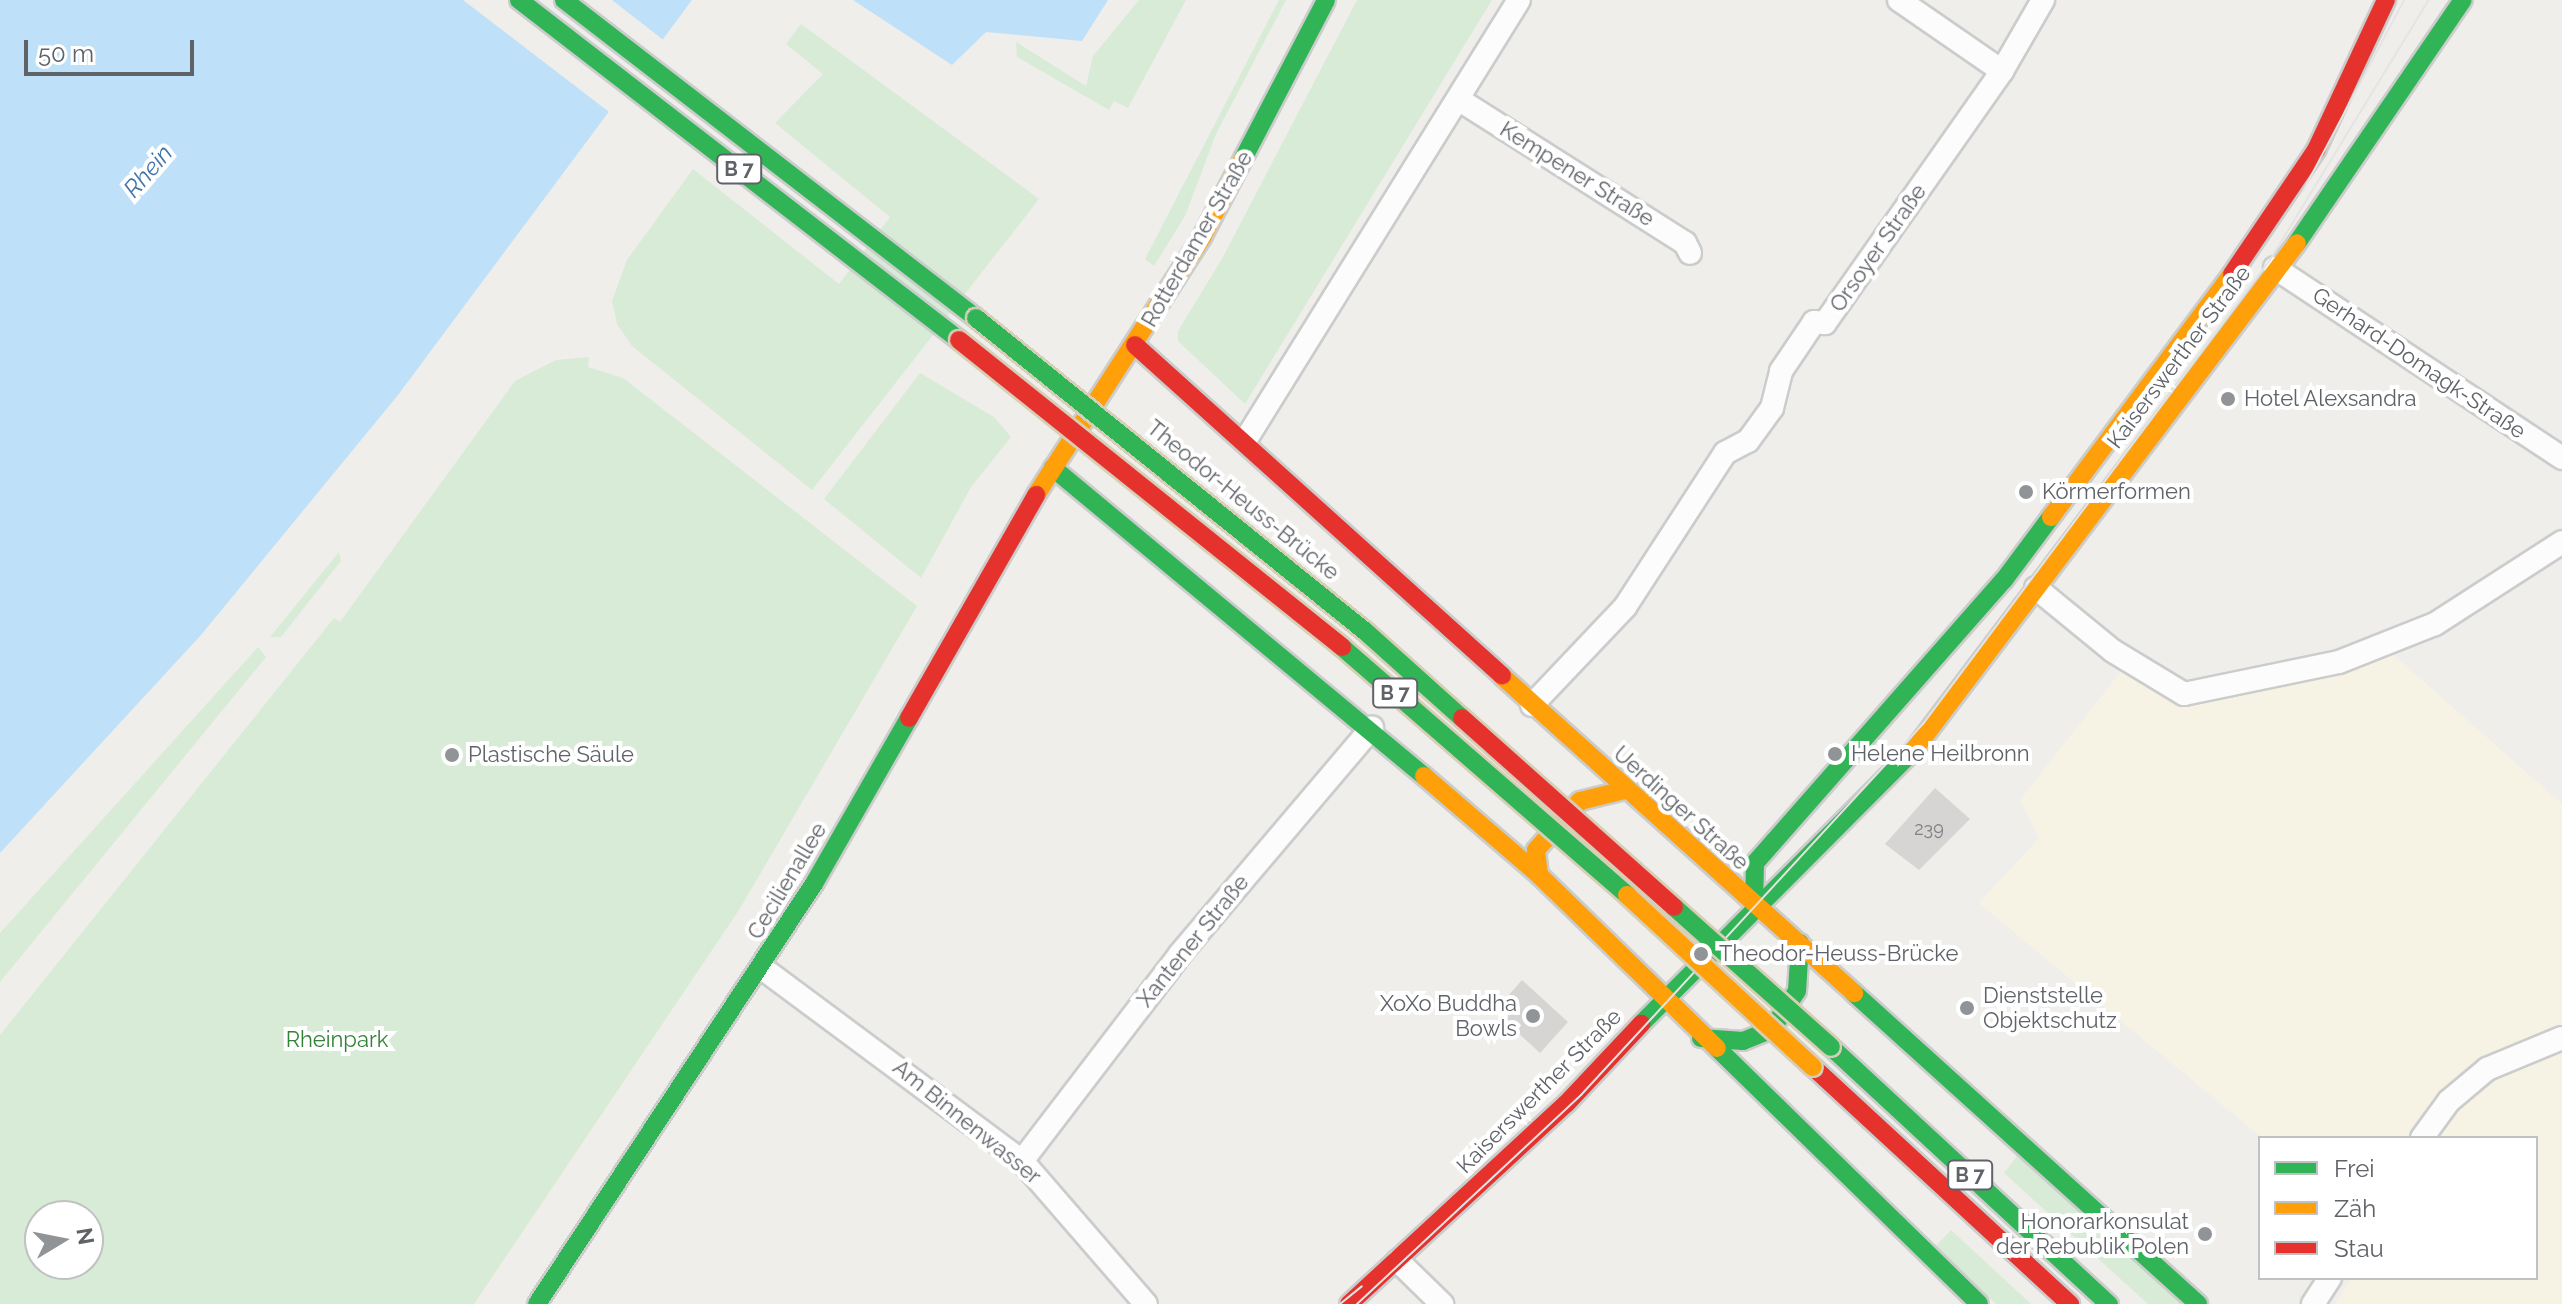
<!DOCTYPE html>
<meta charset="utf-8">
<style>
body{margin:0}
#map{position:relative;width:2562px;height:1304px;overflow:hidden;background:#efeeea;font-family:Raleway,sans-serif}
div>[style]{position:absolute}
.commercial>*{inset:0;background:#f7f3e4}
.green>*{inset:0;background:#d8ebd6}
.water>*{inset:0;background:#bfe0f9}
.pier>*{inset:0;background:#efeeea}
.building>*{inset:0;background:#d6d5d3}
.roads{filter:drop-shadow(2px 0 #cbcccc) drop-shadow(-2px 0 #cbcccc) drop-shadow(0 2px #cbcccc) drop-shadow(0 -2px #cbcccc)}
.street>*{height:22px;margin:-11px;padding:0 11px;transform-origin:11px;border-radius:11px;background:#fdfcfc}
.fast>*{height:18px;margin:-9px;padding:0 9px;transform-origin:9px;border-radius:9px;background:#30b455}
.slow>*{height:18px;margin:-9px;padding:0 9px;transform-origin:9px;border-radius:9px;background:#ff9f0a}
.jam>*{height:18px;margin:-9px;padding:0 9px;transform-origin:9px;border-radius:9px;background:#e5322d}
.tram>*{height:2px;margin:-1px;padding:0 1px;transform-origin:1px;border-radius:1px;background:#e4e4e4}
.bridges{filter:drop-shadow(2px 0 #d7ceb8) drop-shadow(-2px 0 #d7ceb8) drop-shadow(0 2px #d7ceb8) drop-shadow(0 -2px #d7ceb8)}
.fast-bridge>*{height:18px;margin:-9px;padding:0 9px;transform-origin:9px;border-radius:9px;background:#30b455}
.slow-bridge>*{height:18px;margin:-9px;padding:0 9px;transform-origin:9px;border-radius:9px;background:#ff9f0a}
.jam-bridge>*{height:18px;margin:-9px;padding:0 9px;transform-origin:9px;border-radius:9px;background:#e5322d}
.dots>*{width:22px;height:22px;translate:-50% -50%;box-sizing:border-box;border:4px solid #fff;border-radius:50%}
span{translate:-50% -50%;white-space:nowrap;text-align:center;line-height:1.15;-webkit-text-stroke:8px #fff;paint-order:stroke}
.number-label{font-size:18px;color:#7e8184}
.number-label span{-webkit-text-stroke-width:0}
.shield-label span{padding:2px 6px;background:#fff;border:2px solid;border-radius:6px;-webkit-text-stroke-width:0}
.shield-label{font-size:20px;color:#5f6368;font-weight:700}
.street-label{font-size:22px;color:#5f6368}
.poi-label{font-size:22px;color:#5f6368}
.left{translate:0 -50%;text-align:left}
.right{translate:-100% -50%;text-align:right}
.park-label{font-size:22px;color:#348238}
.water-label{font-size:24px;color:#4174aa;font-style:italic}
.legend{position:absolute;left:2258px;top:1136px;width:280px;height:144px;box-sizing:border-box;background:#fff;border:2px solid #bfc1c3;margin:0;padding:10px 14px;list-style:none;font-size:24px;color:#5f6368}
.legend li{display:flex;align-items:center;gap:16px;height:40px}
.legend b{width:40px;border:2px solid #bfc1c3}
.north{position:absolute;left:24px;top:1200px;width:80px;height:80px;box-sizing:border-box;background:#fff;border:2px solid #bfc1c3;border-radius:50%;rotate:80deg;font-size:22px;font-weight:700;line-height:32px;text-align:center;color:#5f6368}
.north::after{content:'';display:block;margin:auto;width:28px;height:36px;background:#919496;clip-path:polygon(50% 0,100% 100%,50% 72%,0 100%)}
.scale{position:absolute;left:24px;top:40px;width:170px;height:36px;box-sizing:border-box;border:4px solid #5f6368;border-top:0;padding-left:10px;font-size:24px;line-height:28px;white-space:nowrap;color:#5f6368;-webkit-text-stroke:6px #fff;paint-order:stroke}
</style>
<div id="map">
<div class="commercial">
<i style="clip-path:polygon(2390px 652px,2562px 804px,2562px 1304px,2335px 1304px,2352px 1278px,2536px 1278px,2536px 1138px,2262px 1138px,1979px 903px,2039px 838px,2020px 800px,2126px 665px,2186px 694px)"></i>
</div>
<div class="green">
<i style="clip-path:polygon(1139px 0,1186px 0,1128px 108px,1114px 101px,1109px 110px,1017px 57px,1016px 42px,1086px 86px,1093px 56px)"></i>
<i style="clip-path:polygon(1279px 0,1286px 0,1216px 134px,1185px 216px,1154px 266px,1145px 259px)"></i>
<i style="clip-path:polygon(1357px 0,1492px 0,1245px 404px,1178px 341px,1178px 331px,1223px 257px)"></i>
<i style="clip-path:polygon(801px 24px,1039px 199px,812px 490px,632px 346px,617px 324px,612px 301px,627px 260px,693px 169px,839px 284px,890px 217px,775px 123px,823px 74px,786px 44px)"></i>
<i style="clip-path:polygon(evenodd,589px 357px,588px 367px,623px 378px,917px 606px,739px 910px,474px 1304px,0 1304px,0 1035px,334px 618px,340px 622px,515px 381px,556px 360px,589px 357px,40px 1216px,88px 1216px,88px 1264px,40px 1264px,40px 1216px)"></i>
<i style="clip-path:polygon(920px 373px,994px 417px,1011px 437px,971px 487px,921px 578px,824px 499px)"></i>
<i style="clip-path:polygon(339px 552px,341px 561px,281px 637px,270px 637px)"></i>
<i style="clip-path:polygon(258px 647px,266px 657px,0 982px,0 933px)"></i>
<i style="clip-path:polygon(2018px 1155px,2184px 1304px,2148px 1304px,2004px 1173px)"></i>
<i style="clip-path:polygon(1951px 1230px,2031px 1304px,1996px 1304px,1935px 1247px)"></i>
</div>
<div class="water">
<i style="clip-path:polygon(0 0,692px 0,398px 395px,201px 635px,0 853px)"></i>
<i style="clip-path:polygon(853px 0,1108px 0,1082px 41px,986px 32px,952px 65px)"></i>
</div>
<div class="pier">
<i style="clip-path:polygon(463px 0,612px 0,666px 42px,613px 115px)"></i>
</div>
<div class="building">
<i style="clip-path:polygon(1935px 788px,1970px 819px,1919px 870px,1885px 844px)"></i>
<i style="clip-path:polygon(1522px 980px,1568px 1022px,1540px 1053px,1503px 1019px,1509px 1012px,1500px 1005px)"></i>
</div>
<div class="roads">
<div class="street">
<i style="left:1899px;top:0;width:125px;rotate:34.6deg"></i>
<i style="left:1458px;top:99px;width:269px;rotate:32.4deg"></i>
<i style="left:1685px;top:243px;width:11px;rotate:63deg"></i>
<i style="left:2275px;top:268px;width:344px;rotate:33.5deg"></i>
<i style="left:1245px;top:441px;width:519px;rotate:-58.15deg"></i>
<i style="left:2036px;top:588px;width:99px;rotate:39.3deg"></i>
<i style="left:2113px;top:651px;width:83px;rotate:31.2deg"></i>
<i style="left:2184px;top:694px;width:158px;rotate:-11.7deg"></i>
<i style="left:2339px;top:662px;width:103px;rotate:-21.6deg"></i>
<i style="left:2435px;top:624px;width:151px;rotate:-32.8deg"></i>
<i style="left:1532px;top:705px;width:135px;rotate:-46.5deg"></i>
<i style="left:1625px;top:607px;width:184px;rotate:-57deg"></i>
<i style="left:1725px;top:453px;width:26px;rotate:-28deg"></i>
<i style="left:1748px;top:441px;width:41px;rotate:-54deg"></i>
<i style="left:1772px;top:408px;width:38px;rotate:-76deg"></i>
<i style="left:1781px;top:371px;width:59px;rotate:-56deg"></i>
<i style="left:1814px;top:322px;width:11px;rotate:5deg"></i>
<i style="left:1825px;top:323px;width:308px;rotate:-54.9deg"></i>
<i style="left:2002px;top:71px;width:82px;rotate:-60deg"></i>
<i style="left:762px;top:968px;width:324px;rotate:36.6deg"></i>
<i style="left:1022px;top:1161px;width:189px;rotate:49.1deg"></i>
<i style="left:2422px;top:1138px;width:46px;rotate:-53.9deg"></i>
<i style="left:2449px;top:1101px;width:50px;rotate:-40.1deg"></i>
<i style="left:2487px;top:1069px;width:81px;rotate:-22.5deg"></i>
<i style="left:1022px;top:1161px;width:260px;rotate:-52.6deg"></i>
<i style="left:1180px;top:954px;width:297px;rotate:-49.7deg"></i>
<i style="left:1398px;top:1261px;width:62px;rotate:44.3deg"></i>
<i style="left:2313px;top:1304px;width:31px;rotate:-57deg"></i>
</div>
<div class="fast">
<i style="left:519px;top:0;width:556px;rotate:37.69deg"></i>
<i style="left:564px;top:0;width:520px;rotate:37.66deg"></i>
<i style="left:1243px;top:159px;width:179px;rotate:-62.4deg"></i>
<i style="left:2297px;top:243px;width:294px;rotate:-55.7deg"></i>
<i style="left:1053px;top:468px;width:482px;rotate:39.7deg"></i>
<i style="left:1754px;top:904px;width:41px;rotate:-88.6deg"></i>
<i style="left:1755px;top:863px;width:377px;rotate:-48.7deg"></i>
<i style="left:2004px;top:580px;width:79px;rotate:-53.3deg"></i>
<i style="left:1854px;top:993px;width:464px;rotate:42.1deg"></i>
<i style="left:1641px;top:1024px;width:387px;rotate:-45.1deg"></i>
<i style="left:1701px;top:1038px;width:42px;rotate:4.1deg"></i>
<i style="left:1743px;top:1041px;width:31px;rotate:-22deg"></i>
<i style="left:1772px;top:1029px;width:45px;rotate:-56.7deg"></i>
<i style="left:1797px;top:991px;width:48px;rotate:-86.4deg"></i>
<i style="left:1831px;top:1047px;width:379px;rotate:42.8deg"></i>
<i style="left:1717px;top:1048px;width:366px;rotate:44.3deg"></i>
<i style="left:537px;top:1304px;width:505px;rotate:-56.62deg"></i>
<i style="left:815px;top:882px;width:189px;rotate:-60.2deg"></i>
</div>
<div class="slow">
<i style="left:1036px;top:495px;width:307px;rotate:-57.2deg"></i>
<i style="left:1202px;top:237px;width:88px;rotate:-62.3deg"></i>
<i style="left:2051px;top:517px;width:303px;rotate:-53.3deg"></i>
<i style="left:1502px;top:676px;width:474px;rotate:42deg"></i>
<i style="left:1914px;top:750px;width:635px;rotate:-52.93deg"></i>
<i style="left:1424px;top:776px;width:152px;rotate:40.7deg"></i>
<i style="left:1539px;top:875px;width:248px;rotate:44.2deg"></i>
<i style="left:1539px;top:875px;width:25px;rotate:-97deg"></i>
<i style="left:1536px;top:850px;width:66px;rotate:-48.1deg"></i>
<i style="left:1580px;top:801px;width:46px;rotate:-13.7deg"></i>
</div>
<div class="jam">
<i style="left:2232px;top:274px;width:150px;rotate:-55.9deg"></i>
<i style="left:2316px;top:150px;width:166px;rotate:-65deg"></i>
<i style="left:1135px;top:345px;width:494px;rotate:42deg"></i>
<i style="left:909px;top:718px;width:257px;rotate:-60.3deg"></i>
<i style="left:1813px;top:1067px;width:350px;rotate:42.7deg"></i>
<i style="left:1349px;top:1304px;width:295px;rotate:-42.7deg"></i>
<i style="left:1566px;top:1104px;width:110px;rotate:-46.8deg"></i>
</div>
</div>
<div class="tram">
<i style="left:2303px;top:191px;width:216px;rotate:-62.1deg"></i>
<i style="left:1340px;top:1304px;width:28px;rotate:-39deg"></i>
<i style="left:1357px;top:1304px;width:306px;rotate:-43deg"></i>
<i style="left:1581px;top:1095px;width:505px;rotate:-47.33deg"></i>
<i style="left:1923px;top:724px;width:579px;rotate:-53.21deg"></i>
<i style="left:2270px;top:260px;width:305px;rotate:-58.6deg"></i>
</div>
<div class="bridges">
<div class="fast-bridge">
<i style="left:976px;top:318px;width:501px;rotate:38.84deg"></i>
<i style="left:1366px;top:632px;width:129px;rotate:41.9deg"></i>
<i style="left:1342px;top:647px;width:378px;rotate:41deg"></i>
<i style="left:1674px;top:907px;width:210px;rotate:41.7deg"></i>
</div>
<div class="slow-bridge">
<i style="left:1627px;top:895px;width:253px;rotate:42.8deg"></i>
</div>
<div class="jam-bridge">
<i style="left:959px;top:340px;width:491px;rotate:38.7deg"></i>
<i style="left:1462px;top:718px;width:284px;rotate:41.7deg"></i>
</div>
</div>
<div class="dots">
<i style="left:2228px;top:399px;background:#919496"></i>
<i style="left:2026px;top:492px;background:#919496"></i>
<i style="left:1835px;top:754px;background:#919496"></i>
<i style="left:452px;top:755px;background:#919496"></i>
<i style="left:1701px;top:954px;background:#919496"></i>
<i style="left:1967px;top:1008px;background:#919496"></i>
<i style="left:1533px;top:1016px;background:#919496"></i>
<i style="left:2205px;top:1234px;background:#919496"></i>
</div>
<div class="number-label">
<span style="left:1929px;top:829px">239</span>
</div>
<div class="shield-label">
<span style="left:739px;top:169px">B 7</span>
<span style="left:1395px;top:693px">B 7</span>
<span style="left:1970px;top:1175px">B 7</span>
</div>
<div class="street-label">
<span style="left:1577px;top:174px;rotate:32deg">Kempener Straße</span>
<span style="left:1197px;top:239px;rotate:-60deg">Rotterdamer Straße</span>
<span style="left:1878px;top:248px;rotate:-55deg">Orsoyer Straße</span>
<span style="left:2179px;top:357px;rotate:-53deg">Kaiserswerther Straße</span>
<span style="left:2419px;top:363px;rotate:34deg">Gerhard-Domagk-Straße</span>
<span style="left:1243px;top:500px;rotate:39deg">Theodor-Heuss-Brücke</span>
<span style="left:1681px;top:808px;rotate:42deg">Uerdinger Straße</span>
<span style="left:787px;top:881px;rotate:-59deg">Cecilienallee</span>
<span style="left:1193px;top:941px;rotate:-51deg">Xantener Straße</span>
<span style="left:1539px;top:1091px;rotate:-45deg">Kaiserswerther Straße</span>
<span style="left:967px;top:1122px;rotate:39deg">Am Binnenwasser</span>
</div>
<div class="poi-label">
<span class="left" style="left:2244px;top:399px">Hotel Alexsandra</span>
<span class="left" style="left:2042px;top:492px">Körmerformen</span>
<span class="left" style="left:1851px;top:754px">Helene Heilbronn</span>
<span class="left" style="left:468px;top:755px">Plastische Säule</span>
<span class="left" style="left:1719px;top:954px">Theodor-Heuss-Brücke</span>
<span class="left" style="left:1983px;top:1008px">Dienststelle<br>Objektschutz</span>
<span class="right" style="left:1517px;top:1016px">XoXo Buddha<br>Bowls</span>
<span class="right" style="left:2189px;top:1234px">Honorarkonsulat<br>der Rebublik Polen</span>
</div>
<div class="park-label">
<span style="left:337px;top:1040px">Rheinpark</span>
</div>
<div class="water-label">
<span style="left:148px;top:171px;rotate:-49deg">Rhein</span>
</div>
<ul class="legend">
<li><b style="height:10px;background:#30b455"></b>Frei</li>
<li><b style="height:10px;background:#ff9f0a"></b>Zäh</li>
<li><b style="height:10px;background:#e5322d"></b>Stau</li>
</ul>
<div class="north">N</div>
<div class="scale">50 m</div>
</div>
